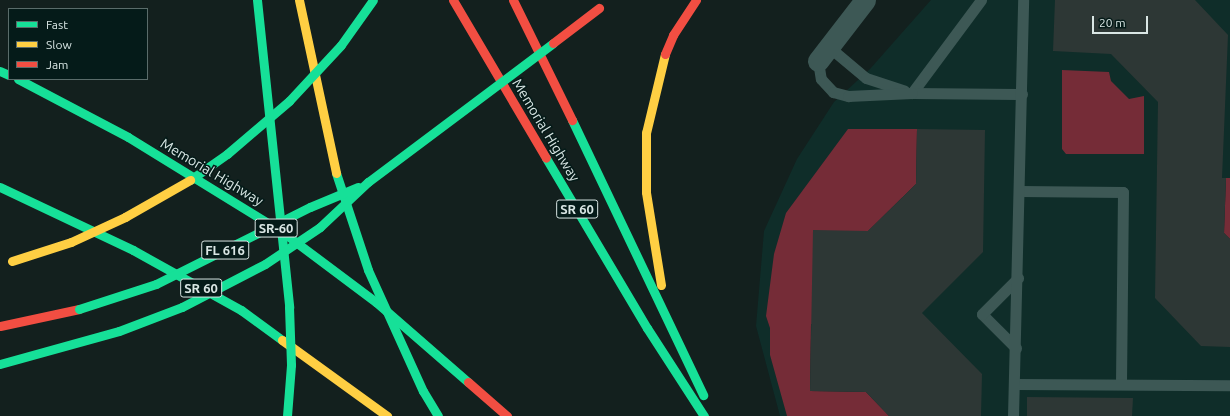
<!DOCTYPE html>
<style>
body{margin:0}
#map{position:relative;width:1230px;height:416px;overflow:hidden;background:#13201e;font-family:Ubuntu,sans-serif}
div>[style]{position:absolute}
.built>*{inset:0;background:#0f2d29}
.water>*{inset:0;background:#752c37}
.building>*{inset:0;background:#2d3735}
.lane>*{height:11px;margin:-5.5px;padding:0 5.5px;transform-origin:5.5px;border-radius:5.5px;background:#3d5855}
.street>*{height:21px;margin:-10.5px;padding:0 10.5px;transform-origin:10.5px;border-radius:10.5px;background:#3d5855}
.fast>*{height:9px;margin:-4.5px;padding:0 4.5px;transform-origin:4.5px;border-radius:4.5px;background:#16e098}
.slow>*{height:9px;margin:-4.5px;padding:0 4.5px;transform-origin:4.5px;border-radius:4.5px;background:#ffcf43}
.jam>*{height:9px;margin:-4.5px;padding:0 4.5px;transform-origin:4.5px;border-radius:4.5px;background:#f24e42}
.fast-bridge>*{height:9px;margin:-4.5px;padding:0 4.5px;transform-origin:4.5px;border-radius:4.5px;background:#16e098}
.slow-bridge>*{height:9px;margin:-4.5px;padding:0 4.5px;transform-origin:4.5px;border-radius:4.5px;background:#ffcf43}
.jam-bridge>*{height:9px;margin:-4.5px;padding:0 4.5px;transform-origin:4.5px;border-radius:4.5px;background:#f24e42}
span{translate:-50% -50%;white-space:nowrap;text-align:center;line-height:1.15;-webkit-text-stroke:3px #051b19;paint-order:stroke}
.shield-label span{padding:1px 3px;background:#051b19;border:1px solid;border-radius:3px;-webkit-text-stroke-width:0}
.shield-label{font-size:13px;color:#d9e6e4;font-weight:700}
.street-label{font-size:14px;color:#d9e6e4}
.legend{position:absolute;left:8px;top:8px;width:140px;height:72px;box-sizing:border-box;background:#051b19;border:1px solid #5a6c6a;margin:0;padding:5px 7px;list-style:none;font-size:12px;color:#d9e6e4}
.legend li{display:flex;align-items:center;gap:8px;height:20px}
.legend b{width:20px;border:1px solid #5a6c6a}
.scale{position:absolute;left:1092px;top:16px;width:56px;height:18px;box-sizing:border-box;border:2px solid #d9e6e4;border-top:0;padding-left:5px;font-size:12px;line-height:14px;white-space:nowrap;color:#d9e6e4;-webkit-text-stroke:3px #051b19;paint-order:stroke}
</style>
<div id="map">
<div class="built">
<i style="clip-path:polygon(931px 0,1230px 0,1230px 416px,780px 416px,756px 326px,764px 231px,797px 159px,834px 102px,870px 69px)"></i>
</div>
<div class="water">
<i style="clip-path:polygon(1062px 70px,1109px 72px,1111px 81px,1129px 99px,1144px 96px,1144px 154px,1066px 154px,1062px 149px)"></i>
<i style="clip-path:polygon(848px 129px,917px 129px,916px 184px,868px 231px,827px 324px,811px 324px,810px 391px,866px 392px,889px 416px,787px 416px,770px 355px,770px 328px,766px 316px,774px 254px,786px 213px)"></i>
<i style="clip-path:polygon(1226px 178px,1230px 178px,1230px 239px,1224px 233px)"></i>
</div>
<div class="building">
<i style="clip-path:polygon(1055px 0,1195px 0,1228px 35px,1222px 178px,1226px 178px,1224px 233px,1230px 239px,1230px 347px,1201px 346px,1155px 298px,1158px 102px,1111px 54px,1053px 51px)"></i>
<i style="clip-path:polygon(917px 129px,985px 130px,983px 252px,922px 313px,982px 374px,981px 416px,889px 416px,866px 392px,810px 391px,813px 230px,868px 231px,916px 184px)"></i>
<i style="clip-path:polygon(1027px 397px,1133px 398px,1132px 416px,1027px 416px)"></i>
</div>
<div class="lane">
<i style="left:981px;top:0;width:116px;rotate:126.6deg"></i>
<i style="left:912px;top:93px;width:110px;rotate:0.5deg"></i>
<i style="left:829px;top:47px;width:48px;rotate:40deg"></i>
<i style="left:866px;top:78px;width:40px;rotate:18deg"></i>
<i style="left:818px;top:61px;width:18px;rotate:81deg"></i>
<i style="left:821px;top:79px;width:18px;rotate:47deg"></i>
<i style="left:833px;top:92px;width:16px;rotate:15deg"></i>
<i style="left:848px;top:96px;width:64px;rotate:-2.7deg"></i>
<i style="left:1020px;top:191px;width:103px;rotate:0.6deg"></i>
<i style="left:1123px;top:192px;width:192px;rotate:90.6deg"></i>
<i style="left:1016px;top:348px;width:48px;rotate:-135deg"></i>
<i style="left:982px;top:314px;width:51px;rotate:-45deg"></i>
<i style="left:1014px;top:384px;width:216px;rotate:0.3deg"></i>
<i style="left:1013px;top:416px;width:416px;rotate:-88.6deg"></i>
</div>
<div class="street">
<i style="left:818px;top:61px;width:77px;rotate:-52.4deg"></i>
</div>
<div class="fast">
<i style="left:0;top:71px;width:10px;rotate:24deg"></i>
<i style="left:18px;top:79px;width:124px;rotate:27.8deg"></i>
<i style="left:128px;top:137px;width:180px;rotate:31.6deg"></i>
<i style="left:281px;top:231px;width:119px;rotate:36.8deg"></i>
<i style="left:376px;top:302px;width:122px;rotate:41deg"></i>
<i style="left:572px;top:120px;width:305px;rotate:64.5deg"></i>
<i style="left:546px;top:158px;width:198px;rotate:59.3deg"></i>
<i style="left:647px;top:328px;width:105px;rotate:57.1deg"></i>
<i style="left:336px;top:173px;width:102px;rotate:71.7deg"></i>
<i style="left:0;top:187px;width:147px;rotate:25.3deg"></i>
<i style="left:133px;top:250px;width:124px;rotate:29.1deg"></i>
<i style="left:241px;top:310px;width:51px;rotate:36.2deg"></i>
<i style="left:0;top:364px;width:123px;rotate:-15.5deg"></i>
</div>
<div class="slow">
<i style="left:299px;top:0;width:177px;rotate:77.9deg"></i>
<i style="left:661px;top:285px;width:94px;rotate:-99.2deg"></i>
<i style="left:646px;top:192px;width:59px;rotate:-90deg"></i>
<i style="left:646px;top:133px;width:81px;rotate:-76.5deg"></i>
<i style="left:282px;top:340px;width:130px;rotate:35.9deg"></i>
</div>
<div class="jam">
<i style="left:453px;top:0;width:183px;rotate:59.5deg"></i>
<i style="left:513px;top:0;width:134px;rotate:63.8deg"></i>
<i style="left:665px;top:54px;width:21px;rotate:-67deg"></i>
<i style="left:673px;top:35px;width:42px;rotate:-56.7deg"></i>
<i style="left:0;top:326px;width:81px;rotate:-12.1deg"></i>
<i style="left:468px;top:382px;width:52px;rotate:41.1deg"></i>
</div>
<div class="fast-bridge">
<i style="left:257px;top:0;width:309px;rotate:84deg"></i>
<i style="left:289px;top:307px;width:58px;rotate:88deg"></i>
<i style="left:291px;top:365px;width:51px;rotate:94.5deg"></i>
<i style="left:190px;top:180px;width:45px;rotate:-35.1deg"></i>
<i style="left:227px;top:154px;width:82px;rotate:-40.5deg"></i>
<i style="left:289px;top:101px;width:76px;rotate:-47.1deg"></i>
<i style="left:341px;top:45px;width:55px;rotate:-54.6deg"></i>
<i style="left:368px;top:270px;width:133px;rotate:65.6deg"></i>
<i style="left:423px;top:391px;width:29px;rotate:59deg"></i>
<i style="left:79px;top:309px;width:81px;rotate:-18deg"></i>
<i style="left:156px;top:284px;width:172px;rotate:-26.6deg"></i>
<i style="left:310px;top:207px;width:52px;rotate:-22.6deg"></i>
<i style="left:119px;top:331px;width:67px;rotate:-20.9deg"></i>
<i style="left:182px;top:307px;width:93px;rotate:-27.4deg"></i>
<i style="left:265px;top:264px;width:66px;rotate:-33.9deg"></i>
<i style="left:320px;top:227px;width:66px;rotate:-43.2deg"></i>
<i style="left:368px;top:182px;width:231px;rotate:-36.9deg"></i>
</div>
<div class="slow-bridge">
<i style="left:12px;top:261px;width:62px;rotate:-17.9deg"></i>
<i style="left:71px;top:242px;width:60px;rotate:-24.8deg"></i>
<i style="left:125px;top:217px;width:75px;rotate:-29.6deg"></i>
</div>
<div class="jam-bridge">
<i style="left:553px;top:43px;width:58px;rotate:-37.3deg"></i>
</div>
<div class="shield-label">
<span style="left:577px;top:209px">SR 60</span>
<span style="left:276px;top:228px">SR-60</span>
<span style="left:225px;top:250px">FL 616</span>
<span style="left:201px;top:288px">SR 60</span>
</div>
<div class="street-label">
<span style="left:546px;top:130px;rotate:59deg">Memorial Highway</span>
<span style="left:212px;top:172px;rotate:31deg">Memorial Highway</span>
</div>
<ul class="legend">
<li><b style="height:5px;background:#16e098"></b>Fast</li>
<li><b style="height:5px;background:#ffcf43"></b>Slow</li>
<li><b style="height:5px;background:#f24e42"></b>Jam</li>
</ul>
<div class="scale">20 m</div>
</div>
